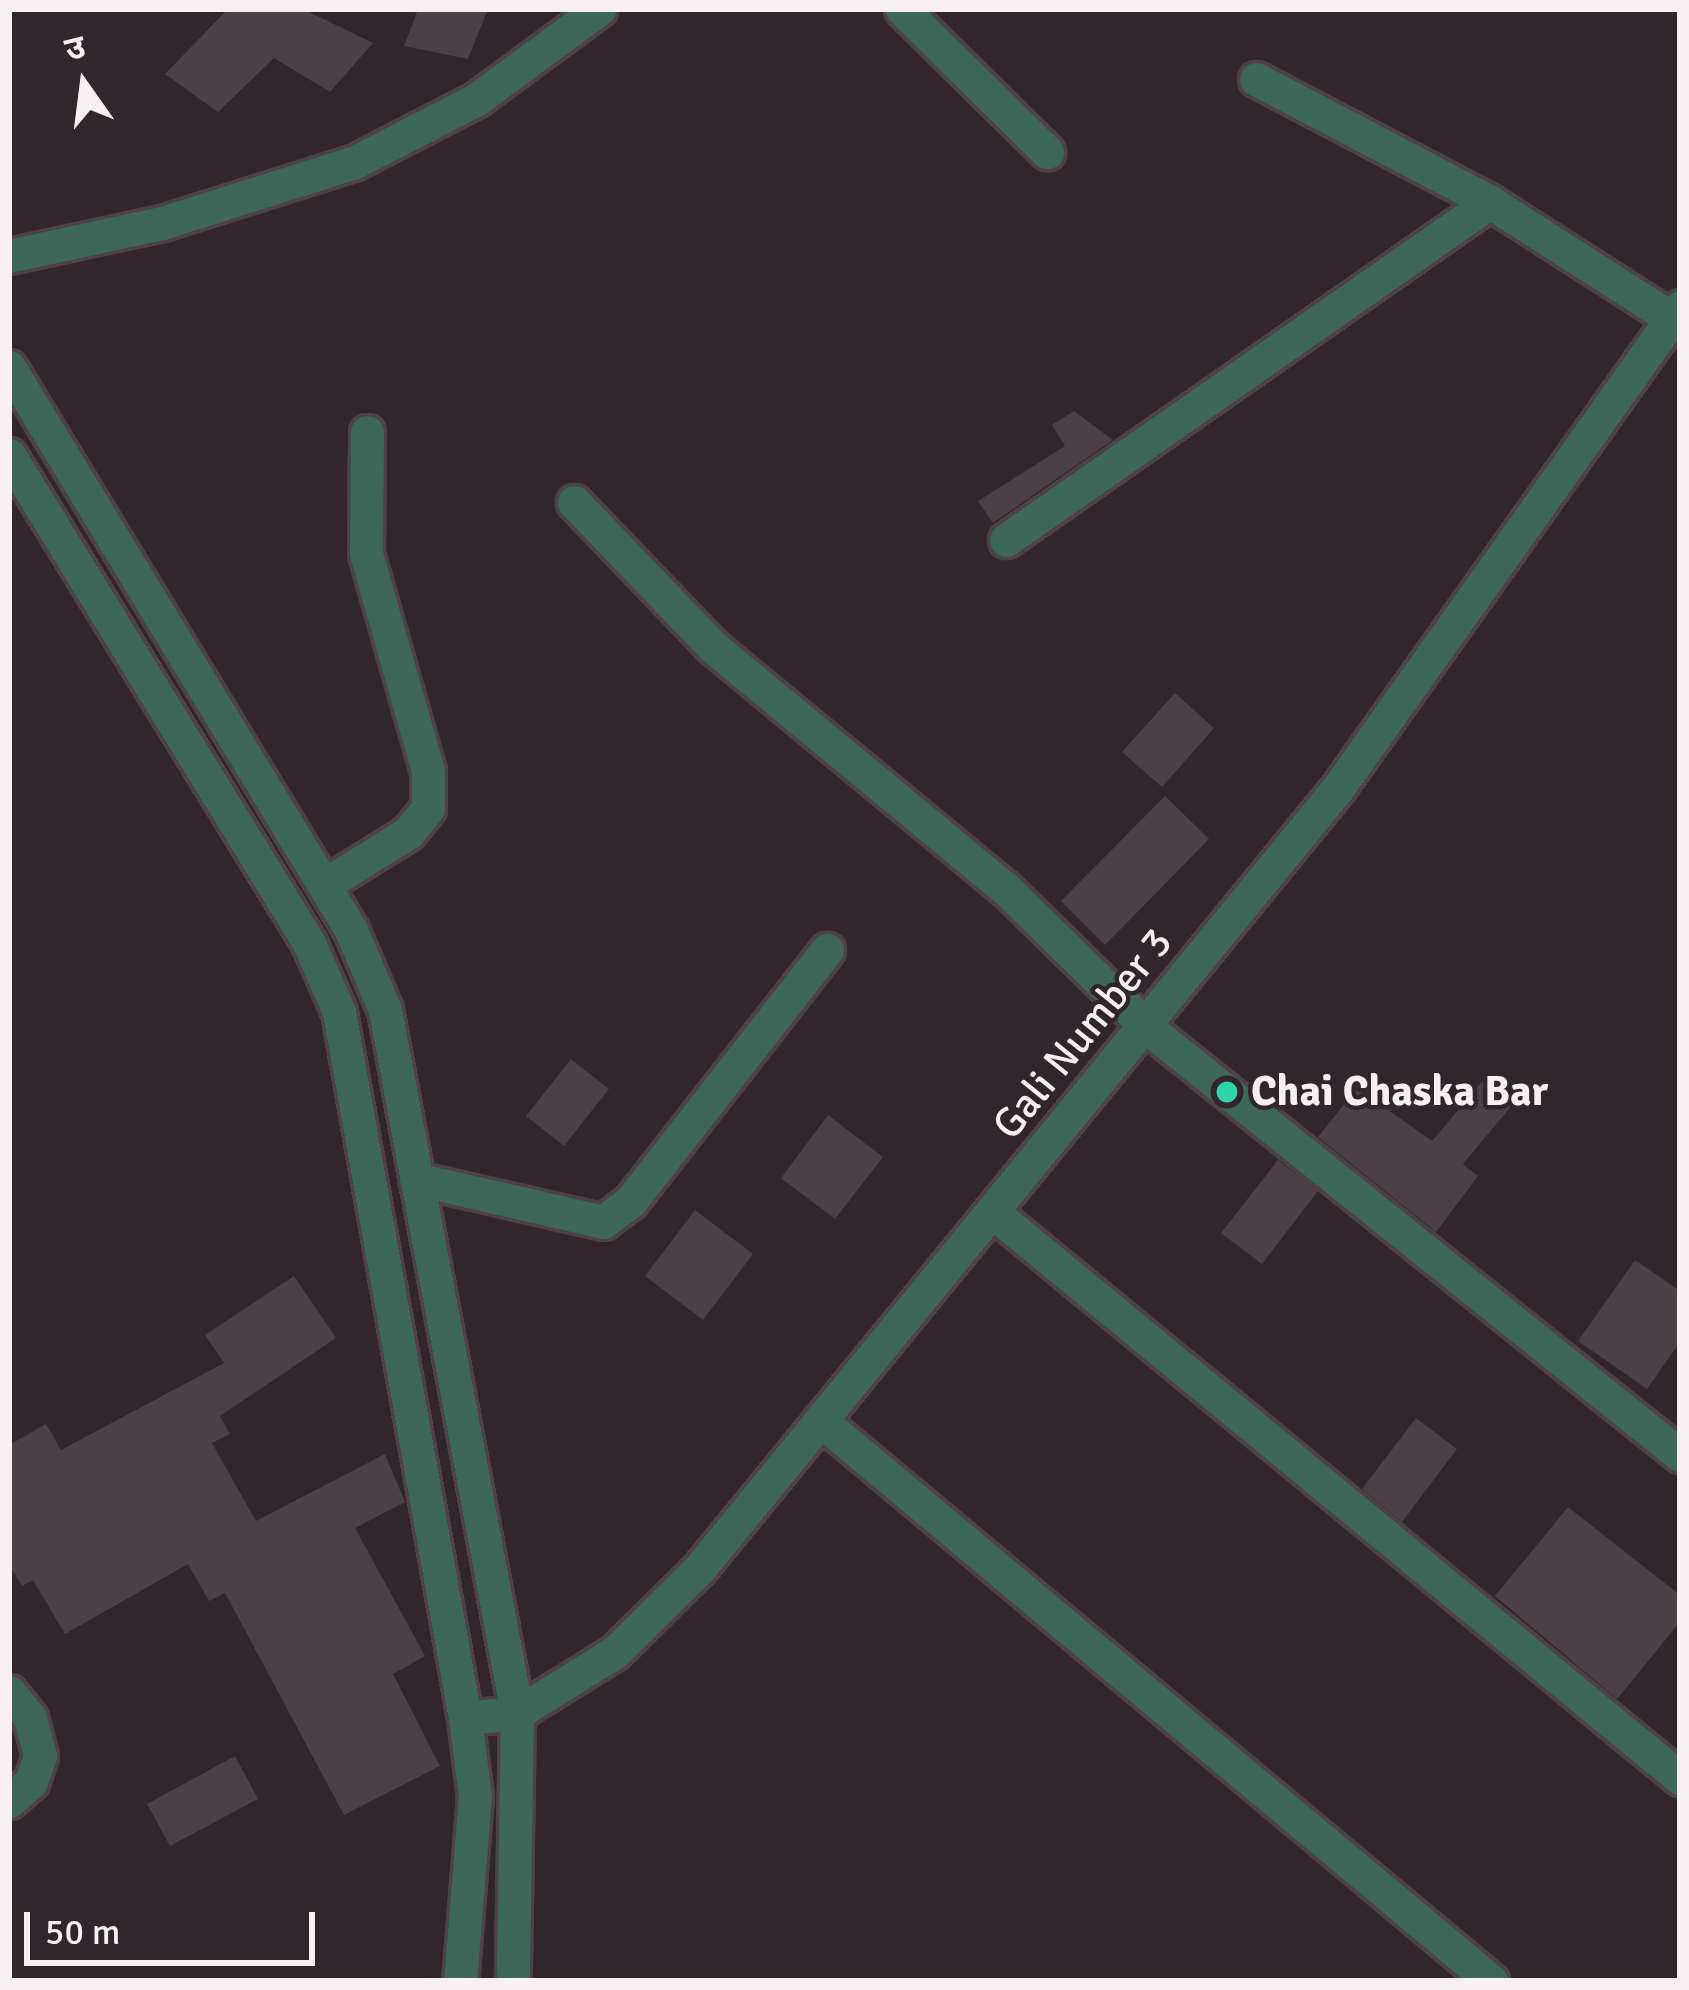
<!DOCTYPE html>
<meta charset="utf-8">
<style>
body{margin:0}
#map{position:relative;width:1689px;height:1990px;overflow:hidden;background:#32252b;font-family:Signika,"Noto Sans Devanagari",sans-serif}
div>[style]{position:absolute}
.building>*{inset:0;background:#4d3f46}
.roads{filter:drop-shadow(3px 0 #4e4147) drop-shadow(-3px 0 #4e4147) drop-shadow(0 3px #4e4147) drop-shadow(0 -3px #4e4147)}
.minor>*{height:33px;margin:-16.5px;padding:0 16.5px;transform-origin:16.5px;border-radius:16.5px;background:#3d6758}
.tertiary>*{height:33px;margin:-16.5px;padding:0 16.5px;transform-origin:16.5px;border-radius:16.5px;background:#3d6758}
.dots>*{width:33px;height:33px;translate:-50% -50%;box-sizing:border-box;border:6px solid #32252b;border-radius:50%}
span{translate:-50% -50%;white-space:nowrap;text-align:center;line-height:1.15;-webkit-text-stroke:9px #32252b;paint-order:stroke}
.street-label{font-size:42px;color:#f8eff3}
.poi-label{font-size:42px;color:#f8eff3;font-weight:700}
.left{translate:0 -50%;text-align:left}
.frame{position:absolute;inset:0;border:12px solid #f8eff3;pointer-events:none}
.north{position:absolute;left:24px;top:24px;width:120px;height:120px;-webkit-text-stroke:9px #32252b;paint-order:stroke;rotate:346deg;font-size:33px;font-weight:700;line-height:48px;text-align:center;color:#f8eff3}
.north::after{content:'';display:block;margin:auto;width:42px;height:54px;background:#f8eff3;clip-path:polygon(50% 0,100% 100%,50% 72%,0 100%)}
.scale{position:absolute;left:24px;top:1912px;width:291px;height:54px;box-sizing:border-box;border:6px solid #f8eff3;border-top:0;padding-left:15px;font-size:36px;line-height:42px;white-space:nowrap;color:#f8eff3;-webkit-text-stroke:9px #32252b;paint-order:stroke}
</style>
<div id="map">
<div class="building">
<i style="clip-path:polygon(228px 9px,303px 9px,373px 43px,330px 92px,274px 58px,218px 112px,165px 74px)"></i>
<i style="clip-path:polygon(418px 9px,488px 9px,468px 59px,404px 46px)"></i>
<i style="clip-path:polygon(1074px 411px,1113px 440px,993px 523px,978px 501px,1065px 446px,1052px 425px)"></i>
<i style="clip-path:polygon(1175px 693px,1214px 728px,1162px 787px,1122px 752px)"></i>
<i style="clip-path:polygon(1165px 796px,1209px 839px,1105px 945px,1061px 901px)"></i>
<i style="clip-path:polygon(571px 1059px,609px 1089px,564px 1146px,526px 1116px)"></i>
<i style="clip-path:polygon(1491px 1071px,1520px 1096px,1463px 1164px,1478px 1176px,1436px 1232px,1318px 1137px,1357px 1088px,1432px 1141px)"></i>
<i style="clip-path:polygon(828px 1115px,883px 1157px,835px 1219px,781px 1178px)"></i>
<i style="clip-path:polygon(1278px 1160px,1318px 1191px,1262px 1264px,1221px 1233px)"></i>
<i style="clip-path:polygon(695px 1210px,753px 1254px,703px 1320px,645px 1276px)"></i>
<i style="clip-path:polygon(1635px 1260px,1680px 1291px,1680px 1342px,1647px 1389px,1578px 1341px)"></i>
<i style="clip-path:polygon(294px 1276px,336px 1338px,220px 1416px,230px 1434px,212px 1443px,256px 1521px,385px 1454px,405px 1502px,355px 1528px,425px 1656px,393px 1674px,440px 1766px,344px 1815px,225px 1593px,209px 1601px,188px 1564px,65px 1634px,33px 1580px,22px 1586px,9px 1565px,9px 1445px,46px 1424px,61px 1450px,224px 1363px,205px 1335px)"></i>
<i style="clip-path:polygon(1416px 1418px,1457px 1449px,1402px 1522px,1362px 1489px)"></i>
<i style="clip-path:polygon(1568px 1507px,1680px 1595px,1680px 1622px,1617px 1699px,1495px 1596px)"></i>
<i style="clip-path:polygon(235px 1756px,258px 1799px,170px 1846px,147px 1804px)"></i>
</div>
<div class="roads">
<div class="minor">
<i style="left:902px;top:9px;width:204px;rotate:44.6deg"></i>
<i style="left:1256px;top:79px;width:264px;rotate:27.7deg"></i>
<i style="left:1490px;top:202px;width:219px;rotate:32.7deg"></i>
<i style="left:9px;top:256px;width:157px;rotate:-12.2deg"></i>
<i style="left:162px;top:223px;width:202px;rotate:-17.5deg"></i>
<i style="left:355px;top:162px;width:137px;rotate:-27.3deg"></i>
<i style="left:477px;top:99px;width:152px;rotate:-36.4deg"></i>
<i style="left:574px;top:502px;width:199px;rotate:46.2deg"></i>
<i style="left:712px;top:646px;width:380px;rotate:39.6deg"></i>
<i style="left:1005px;top:888px;width:202px;rotate:44.4deg"></i>
<i style="left:1149px;top:1029px;width:681px;rotate:38.74deg"></i>
<i style="left:1006px;top:540px;width:590px;rotate:-34.93deg"></i>
<i style="left:324px;top:885px;width:99px;rotate:-31.8deg"></i>
<i style="left:408px;top:833px;width:32px;rotate:-51deg"></i>
<i style="left:428px;top:808px;width:37px;rotate:-90deg"></i>
<i style="left:428px;top:771px;width:226px;rotate:-105.9deg"></i>
<i style="left:366px;top:554px;width:122px;rotate:-89.5deg"></i>
<i style="left:416px;top:1179px;width:192px;rotate:12.9deg"></i>
<i style="left:603px;top:1222px;width:34px;rotate:-37deg"></i>
<i style="left:630px;top:1202px;width:320px;rotate:-52deg"></i>
<i style="left:994px;top:1213px;width:889px;rotate:39.48deg"></i>
<i style="left:820px;top:1420px;width:875px;rotate:39.9deg"></i>
<i style="left:9px;top:1692px;width:33px;rotate:51deg"></i>
<i style="left:30px;top:1718px;width:39px;rotate:75deg"></i>
<i style="left:40px;top:1756px;width:28px;rotate:109deg"></i>
<i style="left:31px;top:1782px;width:29px;rotate:139deg"></i>
<i style="left:465px;top:1718px;width:52px;rotate:-5.5deg"></i>
<i style="left:517px;top:1713px;width:115px;rotate:-31.9deg"></i>
<i style="left:615px;top:1652px;width:118px;rotate:-44.7deg"></i>
<i style="left:699px;top:1569px;width:1009px;rotate:-50.71deg"></i>
<i style="left:1338px;top:788px;width:590px;rotate:-54.59deg"></i>
</div>
<div class="tertiary">
<i style="left:9px;top:367px;width:659px;rotate:58.72deg"></i>
<i style="left:351px;top:930px;width:87px;rotate:67deg"></i>
<i style="left:385px;top:1010px;width:715px;rotate:79.37deg"></i>
<i style="left:517px;top:1713px;width:268px;rotate:90.9deg"></i>
<i style="left:9px;top:455px;width:573px;rotate:58.42deg"></i>
<i style="left:309px;top:943px;width:75px;rotate:66.5deg"></i>
<i style="left:339px;top:1012px;width:717px;rotate:79.88deg"></i>
<i style="left:465px;top:1718px;width:79px;rotate:82.7deg"></i>
<i style="left:475px;top:1796px;width:186px;rotate:94.6deg"></i>
</div>
</div>
<div class="dots">
<i style="left:1227px;top:1092px;background:#31d4a9"></i>
</div>
<div class="street-label">
<span style="left:1083px;top:1034px;rotate:-51deg">Gali Number 3</span>
</div>
<div class="poi-label">
<span class="left" style="left:1251px;top:1092px">Chai Chaska Bar</span>
</div>
<div class="frame"></div>
<div class="north">उ</div>
<div class="scale">50 m</div>
</div>
